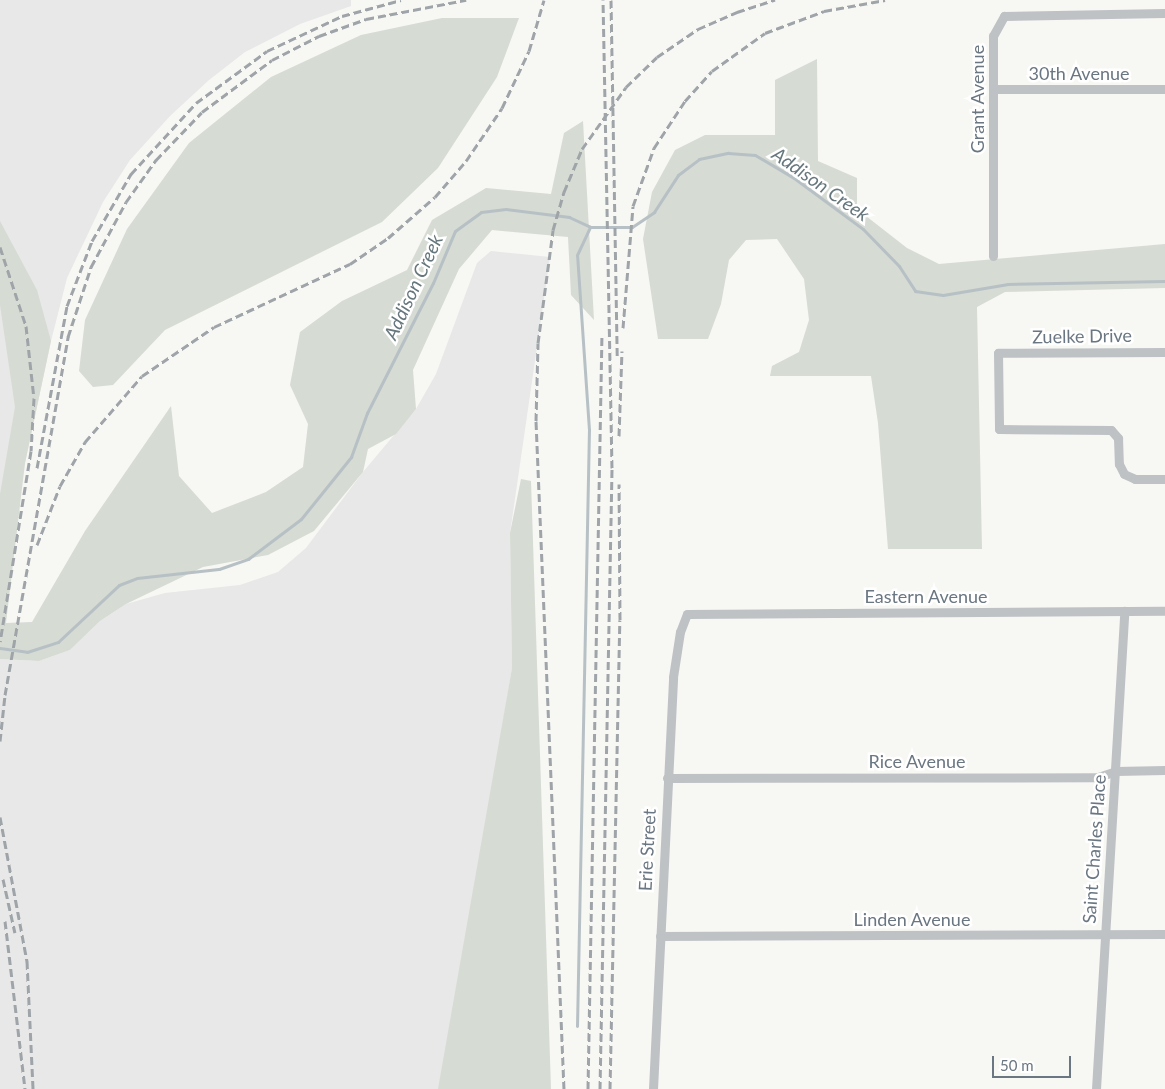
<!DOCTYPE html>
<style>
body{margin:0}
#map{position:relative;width:1165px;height:1089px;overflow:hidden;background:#f7f7f4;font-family:Lato,sans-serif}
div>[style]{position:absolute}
.built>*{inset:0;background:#e7e8e7}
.green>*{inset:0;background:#d6dbd4}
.stream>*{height:3px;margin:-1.5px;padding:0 1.5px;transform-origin:1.5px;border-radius:1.5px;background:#b7c0c5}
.minor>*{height:9px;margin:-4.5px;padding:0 4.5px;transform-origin:4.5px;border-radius:4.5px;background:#bec2c5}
.rail>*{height:3px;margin-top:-1.5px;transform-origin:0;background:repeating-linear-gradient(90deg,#9fa4a9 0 8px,transparent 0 12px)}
span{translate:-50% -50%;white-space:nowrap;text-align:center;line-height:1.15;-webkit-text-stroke:5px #fff;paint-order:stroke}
.street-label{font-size:18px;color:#6a7681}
.water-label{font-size:19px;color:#66767d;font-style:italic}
.scale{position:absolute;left:992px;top:1056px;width:79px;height:22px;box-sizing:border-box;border:2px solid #6a7681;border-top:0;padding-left:6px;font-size:15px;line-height:18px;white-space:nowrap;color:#6a7681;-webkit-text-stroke:4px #fff;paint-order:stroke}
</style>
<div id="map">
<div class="built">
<i style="clip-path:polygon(0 0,351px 0,351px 6px,300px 24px,245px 52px,209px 80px,170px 116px,130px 160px,103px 202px,67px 278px,51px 341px,25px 463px,0 628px)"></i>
<i style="clip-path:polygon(491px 251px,550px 257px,510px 533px,512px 668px,443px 1089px,0 1089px,0 659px,39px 661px,70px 650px,100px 621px,126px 604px,165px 593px,240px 585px,278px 572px,306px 548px,363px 472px,416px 409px,436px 374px,477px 263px)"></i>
</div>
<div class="green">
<i style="clip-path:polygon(442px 18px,519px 18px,497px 77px,438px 168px,382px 222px,165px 330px,113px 385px,93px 387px,79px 371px,85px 320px,127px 229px,189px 143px,271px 77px,361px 35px)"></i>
<i style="clip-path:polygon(817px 59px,818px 161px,857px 178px,857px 209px,907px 248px,939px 264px,1165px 244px,1165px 288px,1005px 292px,977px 307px,982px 549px,888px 549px,878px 423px,871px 376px,770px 376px,772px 366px,799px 352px,809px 320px,804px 279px,777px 239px,746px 240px,729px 260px,721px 304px,708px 339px,658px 339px,643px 239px,652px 192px,675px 150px,705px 135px,775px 135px,775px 80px)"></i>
<i style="clip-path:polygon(583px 121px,594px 320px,571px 295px,568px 237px,492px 230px,459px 269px,413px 370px,416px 409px,396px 434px,368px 449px,363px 472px,314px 531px,268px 555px,203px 567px,126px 604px,100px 621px,70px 650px,39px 661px,0 659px,0 494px,15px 407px,0 305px,0 221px,37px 290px,51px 341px,25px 463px,6px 623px,32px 622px,85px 531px,171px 406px,179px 476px,212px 513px,266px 492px,303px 467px,308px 424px,290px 385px,300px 332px,342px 301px,407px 270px,432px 220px,486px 188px,551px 194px,564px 133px)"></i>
<i style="clip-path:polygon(521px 479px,531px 481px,551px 1089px,438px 1089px,512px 668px,510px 533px)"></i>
</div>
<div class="stream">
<i style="left:0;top:648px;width:27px;rotate:8deg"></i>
<i style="left:27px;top:652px;width:33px;rotate:-18deg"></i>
<i style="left:58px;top:642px;width:83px;rotate:-43.1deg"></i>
<i style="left:119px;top:585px;width:19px;rotate:-21deg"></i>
<i style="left:137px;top:578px;width:82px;rotate:-6.3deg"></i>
<i style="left:219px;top:569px;width:31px;rotate:-19deg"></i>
<i style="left:248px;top:559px;width:66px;rotate:-37deg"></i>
<i style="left:301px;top:519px;width:80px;rotate:-51.1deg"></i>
<i style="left:351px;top:457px;width:47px;rotate:-70deg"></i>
<i style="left:367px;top:413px;width:146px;rotate:-63.1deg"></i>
<i style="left:433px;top:283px;width:56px;rotate:-67.1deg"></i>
<i style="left:455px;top:231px;width:32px;rotate:-36deg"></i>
<i style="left:481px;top:212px;width:25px;rotate:-7deg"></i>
<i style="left:506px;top:209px;width:64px;rotate:7.2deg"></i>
<i style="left:569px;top:217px;width:23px;rotate:25deg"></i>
<i style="left:590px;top:227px;width:42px"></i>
<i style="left:632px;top:227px;width:27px;rotate:-34deg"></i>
<i style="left:654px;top:212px;width:44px;rotate:-57deg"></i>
<i style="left:678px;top:175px;width:26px;rotate:-37deg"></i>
<i style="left:699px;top:159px;width:30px;rotate:-12deg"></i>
<i style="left:728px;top:153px;width:27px;rotate:4deg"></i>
<i style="left:755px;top:155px;width:45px;rotate:30.5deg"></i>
<i style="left:794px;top:178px;width:86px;rotate:36.5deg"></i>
<i style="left:863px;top:229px;width:52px;rotate:45.8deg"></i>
<i style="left:899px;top:266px;width:30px;rotate:57deg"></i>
<i style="left:915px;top:291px;width:28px;rotate:8deg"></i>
<i style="left:943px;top:295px;width:66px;rotate:-9.6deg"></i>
<i style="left:1008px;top:284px;width:157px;rotate:-1.1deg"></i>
<i style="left:577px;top:1026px;width:596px;rotate:-88.85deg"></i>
<i style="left:589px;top:430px;width:175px;rotate:-93.9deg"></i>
<i style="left:577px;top:255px;width:31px;rotate:-65deg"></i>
</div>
<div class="minor">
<i style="left:993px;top:89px;width:172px"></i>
<i style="left:993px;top:256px;width:220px;rotate:-90deg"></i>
<i style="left:993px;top:36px;width:23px;rotate:-61deg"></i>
<i style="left:1004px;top:16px;width:161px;rotate:-1.1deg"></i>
<i style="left:1165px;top:352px;width:167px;rotate:179.7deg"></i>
<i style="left:998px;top:353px;width:76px;rotate:89.2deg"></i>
<i style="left:999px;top:429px;width:112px;rotate:0.5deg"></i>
<i style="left:1111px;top:430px;width:11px;rotate:49deg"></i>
<i style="left:1118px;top:438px;width:26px;rotate:88deg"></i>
<i style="left:1119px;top:464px;width:11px;rotate:63deg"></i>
<i style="left:1124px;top:474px;width:12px;rotate:24deg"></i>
<i style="left:1135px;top:479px;width:30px"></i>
<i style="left:667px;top:778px;width:431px;rotate:-0.1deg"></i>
<i style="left:1098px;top:777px;width:19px;rotate:-18deg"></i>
<i style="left:1116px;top:771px;width:49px;rotate:-1.2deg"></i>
<i style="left:660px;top:936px;width:505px;rotate:-0.23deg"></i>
<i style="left:653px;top:1089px;width:412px;rotate:-87.2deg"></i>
<i style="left:673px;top:677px;width:46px;rotate:-81.2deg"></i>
<i style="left:680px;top:632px;width:19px;rotate:-69deg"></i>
<i style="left:687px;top:614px;width:478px;rotate:-0.4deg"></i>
<i style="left:1096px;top:1089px;width:479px;rotate:-86.6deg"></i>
</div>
<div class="rail">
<i style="left:611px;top:0;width:359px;rotate:89deg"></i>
<i style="left:0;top:247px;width:83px;rotate:71.8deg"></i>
<i style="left:26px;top:326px;width:72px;rotate:83.7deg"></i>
<i style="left:34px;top:398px;width:53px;rotate:93.2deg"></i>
<i style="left:31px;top:451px;width:193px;rotate:99.2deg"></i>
<i style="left:623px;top:328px;width:122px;rotate:-85.3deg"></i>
<i style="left:633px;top:206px;width:62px;rotate:-70.1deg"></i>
<i style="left:654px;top:148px;width:56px;rotate:-56.6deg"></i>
<i style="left:685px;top:101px;width:40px;rotate:-48deg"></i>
<i style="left:712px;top:71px;width:65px;rotate:-35.6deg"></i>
<i style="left:765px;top:33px;width:63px;rotate:-20.4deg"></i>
<i style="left:824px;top:11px;width:62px;rotate:-10.2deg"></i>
<i style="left:619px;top:436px;width:85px;rotate:-88deg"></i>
<i style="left:37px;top:468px;width:165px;rotate:-79.5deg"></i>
<i style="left:67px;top:306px;width:70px;rotate:-69deg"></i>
<i style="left:92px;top:241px;width:78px;rotate:-59.8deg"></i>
<i style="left:131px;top:174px;width:96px;rotate:-47.5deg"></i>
<i style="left:196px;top:103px;width:88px;rotate:-36.2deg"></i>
<i style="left:267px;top:51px;width:83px;rotate:-25deg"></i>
<i style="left:342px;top:16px;width:61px;rotate:-15.2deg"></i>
<i style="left:37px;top:545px;width:63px;rotate:-68.7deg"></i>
<i style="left:60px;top:486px;width:51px;rotate:-60.4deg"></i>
<i style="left:85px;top:442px;width:87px;rotate:-49.2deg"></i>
<i style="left:142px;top:376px;width:87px;rotate:-34.2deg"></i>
<i style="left:214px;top:327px;width:150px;rotate:-24.9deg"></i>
<i style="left:350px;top:264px;width:46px;rotate:-34.4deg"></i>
<i style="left:388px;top:238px;width:62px;rotate:-41.1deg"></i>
<i style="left:435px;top:197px;width:48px;rotate:-49.3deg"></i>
<i style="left:466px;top:161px;width:64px;rotate:-55.8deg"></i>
<i style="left:502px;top:108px;width:63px;rotate:-64.7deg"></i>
<i style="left:529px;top:51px;width:53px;rotate:-73.6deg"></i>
<i style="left:0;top:741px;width:46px;rotate:-83.8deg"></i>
<i style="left:5px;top:695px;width:364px;rotate:-80deg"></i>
<i style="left:68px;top:337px;width:74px;rotate:-71.8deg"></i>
<i style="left:91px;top:267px;width:74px;rotate:-61.7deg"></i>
<i style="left:126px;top:202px;width:52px;rotate:-54.5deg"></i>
<i style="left:156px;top:160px;width:66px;rotate:-46.2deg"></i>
<i style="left:202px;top:112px;width:87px;rotate:-36.6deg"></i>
<i style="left:272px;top:60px;width:53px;rotate:-27.1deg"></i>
<i style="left:319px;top:36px;width:50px;rotate:-19.9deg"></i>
<i style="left:366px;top:19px;width:102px;rotate:-10.8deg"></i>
<i style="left:0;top:817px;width:147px;rotate:79.4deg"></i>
<i style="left:27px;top:961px;width:128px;rotate:87.3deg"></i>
<i style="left:3px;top:879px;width:55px;rotate:77.5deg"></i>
<i style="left:5px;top:921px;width:169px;rotate:83.2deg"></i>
<i style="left:564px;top:1089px;width:669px;rotate:-92.4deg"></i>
<i style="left:536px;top:421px;width:78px;rotate:-88.5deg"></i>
<i style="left:538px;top:343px;width:114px;rotate:-82.4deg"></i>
<i style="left:553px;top:230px;width:40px;rotate:-74deg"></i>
<i style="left:564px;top:192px;width:47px;rotate:-67.3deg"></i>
<i style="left:582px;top:149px;width:76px;rotate:-54.6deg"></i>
<i style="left:626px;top:87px;width:43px;rotate:-44.1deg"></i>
<i style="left:657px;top:57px;width:50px;rotate:-34.3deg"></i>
<i style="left:698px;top:29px;width:43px;rotate:-23.6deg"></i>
<i style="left:737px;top:12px;width:40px;rotate:-18deg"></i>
<i style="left:588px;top:1089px;width:755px;rotate:-88.94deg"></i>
<i style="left:600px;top:1089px;width:621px;rotate:-88.89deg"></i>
<i style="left:612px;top:468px;width:468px;rotate:-91.1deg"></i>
<i style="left:610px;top:1089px;width:469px;rotate:-88.8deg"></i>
<i style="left:620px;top:620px;width:136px;rotate:-90.4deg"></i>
</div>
<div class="street-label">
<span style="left:1079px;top:73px">30th Avenue</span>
<span style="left:977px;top:99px;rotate:-90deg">Grant Avenue</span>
<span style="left:1082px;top:336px;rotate:-1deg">Zuelke Drive</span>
<span style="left:926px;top:596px">Eastern Avenue</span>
<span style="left:917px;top:761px">Rice Avenue</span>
<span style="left:1094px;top:849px;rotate:-86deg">Saint Charles Place</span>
<span style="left:647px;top:850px;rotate:-87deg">Erie Street</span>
<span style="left:912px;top:919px">Linden Avenue</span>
</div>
<div class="water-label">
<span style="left:821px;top:184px;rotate:35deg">Addison Creek</span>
<span style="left:413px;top:287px;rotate:-65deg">Addison Creek</span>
</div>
<div class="scale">50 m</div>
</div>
